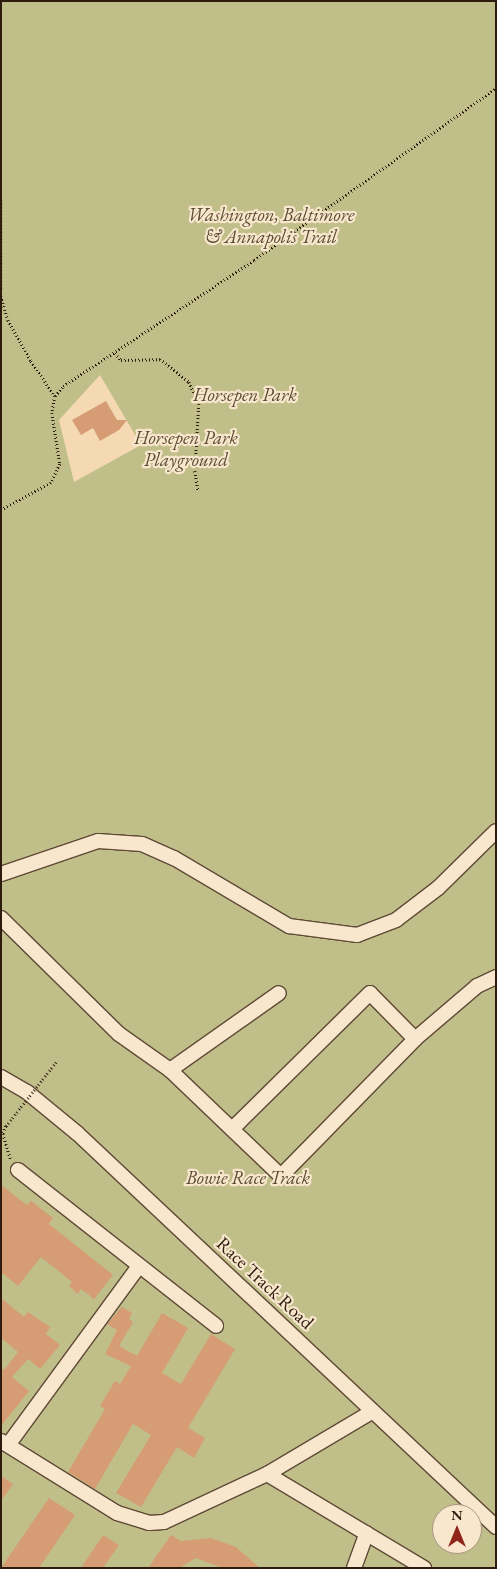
<!DOCTYPE html>
<style>
body{margin:0}
#map{position:relative;width:497px;height:1569px;overflow:hidden;background:#f4d9b2;font-family:"EB Garamond",serif}
div>[style]{position:absolute}
.green>*{inset:0;background:#c0be89}
.building>*{inset:0;background:#d69d75}
.path>*{height:2.5px;margin-top:-1.25px;transform-origin:0;background:repeating-linear-gradient(90deg,#2d1b0d 0 1px,transparent 0 3.5px)}
.roads{filter:drop-shadow(1px 0 #5f4a36) drop-shadow(-1px 0 #5f4a36) drop-shadow(0 1px #5f4a36) drop-shadow(0 -1px #5f4a36)}
.minor>*{height:14px;margin:-7px;padding:0 7px;transform-origin:7px;border-radius:7px;background:#f8e6cd}
.path-bridge>*{height:2.5px;margin-top:-1.25px;transform-origin:0;background:repeating-linear-gradient(90deg,#2d1b0d 0 1px,transparent 0 3.5px)}
span{translate:-50% -50%;white-space:nowrap;text-align:center;line-height:1.15;-webkit-text-stroke:4.5px #f8e6cd;paint-order:stroke}
.park-label{font-size:19px;color:#594c32;font-style:italic}
.street-label{font-size:19px;color:#2d1b0d}
.frame{position:absolute;inset:0;border:2px solid #2d1b0d;pointer-events:none}
.north{position:absolute;left:432px;top:1504px;width:50px;height:50px;box-sizing:border-box;background:#f8e6cd;border:1px solid #a79580;border-radius:50%;rotate:0deg;font-size:14px;font-weight:700;line-height:20px;text-align:center;color:#2d1b0d}
.north::after{content:'';display:block;margin:auto;width:18px;height:22px;background:#8f2418;clip-path:polygon(50% 0,100% 100%,50% 72%,0 100%)}
</style>
<div id="map">
<div class="green">
<i style="clip-path:polygon(evenodd,1px 1px,496px 1px,496px 1568px,1px 1568px,1px 1px,100px 375px,141px 445px,74px 482px,59px 420px,100px 375px,1px 1px,442px 1514px,472px 1514px,472px 1544px,442px 1544px,442px 1514px)"></i>
</div>
<div class="building">
<i style="clip-path:polygon(106px 401px,117px 420px,127px 420px,119px 430px,100px 441px,93px 428px,81px 435px,72px 420px)"></i>
<i style="clip-path:polygon(1px 1185px,27px 1205px,31px 1201px,53px 1218px,49px 1224px,113px 1275px,94px 1299px,81px 1289px,78px 1294px,69px 1286px,72px 1282px,41px 1257px,18px 1286px,1px 1272px)"></i>
<i style="clip-path:polygon(1px 1298px,24px 1317px,28px 1312px,50px 1327px,46px 1334px,60px 1345px,40px 1369px,28px 1359px,12px 1377px,29px 1391px,1px 1426px,1px 1368px,4px 1370px,18px 1352px,1px 1338px)"></i>
<i style="clip-path:polygon(122px 1307px,132px 1313px,129px 1319px,133px 1322px,119px 1346px,137px 1356px,162px 1313px,188px 1328px,162px 1373px,181px 1384px,211px 1334px,235px 1349px,188px 1428px,205px 1438px,194px 1458px,177px 1447px,141px 1507px,116px 1493px,151px 1435px,133px 1424px,95px 1489px,68px 1472px,105px 1409px,100px 1406px,115px 1381px,120px 1384px,131px 1366px,105px 1354px,117px 1330px,107px 1324px)"></i>
<i style="clip-path:polygon(1px 1476px,13px 1484px,1px 1501px)"></i>
<i style="clip-path:polygon(49px 1498px,75px 1515px,39px 1568px,1px 1568px)"></i>
<i style="clip-path:polygon(103px 1535px,119px 1545px,103px 1568px,81px 1568px)"></i>
<i style="clip-path:polygon(171px 1535px,181px 1541px,211px 1538px,236px 1547px,260px 1568px,223px 1568px,196px 1558px,179px 1568px,148px 1568px)"></i>
</div>
<div class="path">
<i style="left:1px;top:200px;width:89px;rotate:90deg"></i>
<i style="left:1px;top:296px;width:25px;rotate:74deg"></i>
<i style="left:8px;top:320px;width:47px;rotate:60.7deg"></i>
<i style="left:31px;top:361px;width:42px;rotate:55.6deg"></i>
<i style="left:55px;top:396px;width:17px;rotate:100deg"></i>
<i style="left:52px;top:413px;width:52px;rotate:81.1deg"></i>
<i style="left:60px;top:464px;width:21px;rotate:115deg"></i>
<i style="left:51px;top:483px;width:57px;rotate:151.6deg"></i>
<i style="left:115px;top:353px;width:9px;rotate:49deg"></i>
<i style="left:121px;top:360px;width:39px;rotate:-1deg"></i>
<i style="left:160px;top:359px;width:37px;rotate:38deg"></i>
<i style="left:189px;top:382px;width:24px;rotate:66deg"></i>
<i style="left:199px;top:404px;width:67px;rotate:93.4deg"></i>
<i style="left:195px;top:471px;width:20px;rotate:81deg"></i>
<i style="left:55px;top:396px;width:13px;rotate:-51deg"></i>
<i style="left:63px;top:386px;width:229px;rotate:-33.4deg"></i>
<i style="left:254px;top:260px;width:297px;rotate:-35.4deg"></i>
<i style="left:6px;top:1126px;width:9px;rotate:111deg"></i>
<i style="left:3px;top:1134px;width:27px;rotate:73deg"></i>
</div>
<div class="roads">
<div class="minor">
<i style="left:1px;top:874px;width:102px;rotate:-18.8deg"></i>
<i style="left:98px;top:841px;width:44px;rotate:3.9deg"></i>
<i style="left:142px;top:844px;width:35px;rotate:24deg"></i>
<i style="left:174px;top:858px;width:134px;rotate:30.6deg"></i>
<i style="left:289px;top:926px;width:69px;rotate:7.5deg"></i>
<i style="left:357px;top:935px;width:42px;rotate:-21deg"></i>
<i style="left:396px;top:920px;width:53px;rotate:-37.3deg"></i>
<i style="left:438px;top:888px;width:81px;rotate:-44.5deg"></i>
<i style="left:1px;top:918px;width:165px;rotate:44.5deg"></i>
<i style="left:119px;top:1034px;width:62px;rotate:35.2deg"></i>
<i style="left:170px;top:1070px;width:153px;rotate:43.7deg"></i>
<i style="left:281px;top:1176px;width:192px;rotate:-45.6deg"></i>
<i style="left:415px;top:1039px;width:64px;rotate:-134.4deg"></i>
<i style="left:370px;top:993px;width:192px;rotate:135.4deg"></i>
<i style="left:415px;top:1039px;width:82px;rotate:-40.5deg"></i>
<i style="left:477px;top:986px;width:21px;rotate:-25deg"></i>
<i style="left:170px;top:1070px;width:133px;rotate:-35.2deg"></i>
<i style="left:1px;top:1077px;width:30px;rotate:30deg"></i>
<i style="left:27px;top:1092px;width:65px;rotate:39.4deg"></i>
<i style="left:77px;top:1133px;width:575px;rotate:43.24deg"></i>
<i style="left:18px;top:1170px;width:252px;rotate:38.2deg"></i>
<i style="left:1px;top:1441px;width:137px;rotate:31.8deg"></i>
<i style="left:117px;top:1513px;width:34px;rotate:17deg"></i>
<i style="left:149px;top:1523px;width:15px;rotate:-4deg"></i>
<i style="left:164px;top:1522px;width:114px;rotate:-25deg"></i>
<i style="left:267px;top:1474px;width:183px;rotate:30.9deg"></i>
<i style="left:8px;top:1445px;width:222px;rotate:-53.8deg"></i>
<i style="left:267px;top:1474px;width:123px;rotate:-30.7deg"></i>
<i style="left:354px;top:1568px;width:37px;rotate:-70deg"></i>
</div>
</div>
<div class="path-bridge">
<i style="left:6px;top:1126px;width:81px;rotate:-52deg"></i>
</div>
<div class="park-label">
<span style="left:271px;top:226px">Washington, Baltimore<br>&amp; Annapolis Trail</span>
<span style="left:245px;top:395px">Horsepen Park</span>
<span style="left:186px;top:449px">Horsepen Park<br>Playground</span>
<span style="left:248px;top:1178px">Bowie Race Track</span>
</div>
<div class="street-label">
<span style="left:265px;top:1283px;rotate:43deg">Race Track Road</span>
</div>
<div class="frame"></div>
<div class="north">N</div>
</div>
